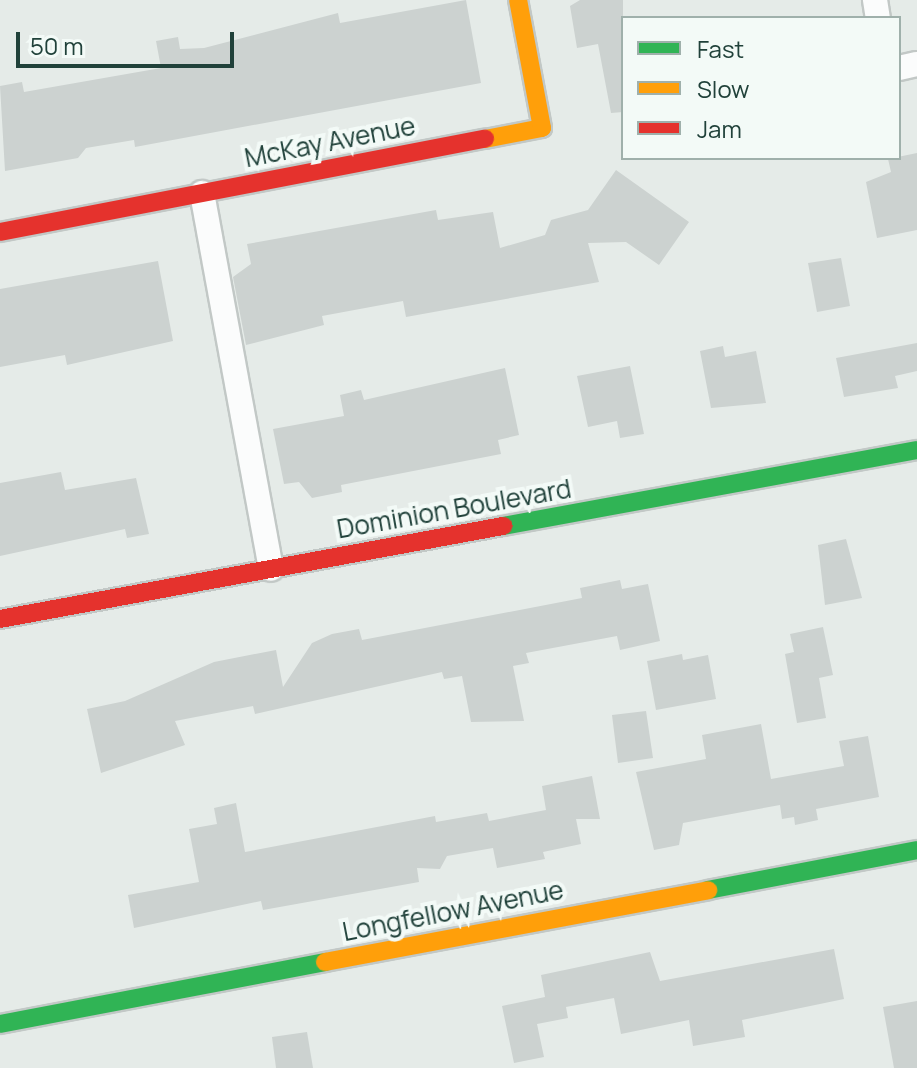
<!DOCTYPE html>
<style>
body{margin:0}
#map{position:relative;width:917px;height:1068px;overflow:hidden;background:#e5ebe8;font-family:Manrope,sans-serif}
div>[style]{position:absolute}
.building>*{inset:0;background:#ccd2d0}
.roads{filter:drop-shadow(2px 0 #c2c8c6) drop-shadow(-2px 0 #c2c8c6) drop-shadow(0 2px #c2c8c6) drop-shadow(0 -2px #c2c8c6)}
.street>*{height:24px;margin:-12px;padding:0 12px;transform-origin:12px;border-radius:12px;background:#fbfcfc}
.fast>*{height:18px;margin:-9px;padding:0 9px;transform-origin:9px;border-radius:9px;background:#30b455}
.slow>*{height:18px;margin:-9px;padding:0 9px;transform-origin:9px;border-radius:9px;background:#ff9f0a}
.jam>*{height:18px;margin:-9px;padding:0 9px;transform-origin:9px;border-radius:9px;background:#e5322d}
span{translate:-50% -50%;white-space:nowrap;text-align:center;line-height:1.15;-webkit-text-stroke:8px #f3faf7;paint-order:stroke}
.street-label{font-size:26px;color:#20413a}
.legend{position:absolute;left:621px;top:16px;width:280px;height:144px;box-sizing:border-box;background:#f3faf7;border:2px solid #9fb0ab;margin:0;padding:10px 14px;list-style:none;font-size:24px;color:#20413a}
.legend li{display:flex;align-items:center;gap:16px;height:40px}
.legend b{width:40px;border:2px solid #9fb0ab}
.scale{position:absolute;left:16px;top:32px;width:218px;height:36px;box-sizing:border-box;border:4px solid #20413a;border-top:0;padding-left:10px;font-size:24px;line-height:28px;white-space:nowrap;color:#20413a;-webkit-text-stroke:6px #f3faf7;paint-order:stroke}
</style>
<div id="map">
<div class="building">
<i style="clip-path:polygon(466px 0,481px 83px,135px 147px,134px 140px,86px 148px,78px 158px,5px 171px,0 86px,22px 82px,24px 92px,161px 68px,156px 41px,178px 37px,180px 49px,204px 48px,338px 13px,340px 23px)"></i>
<i style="clip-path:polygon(580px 0,623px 0,623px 112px,611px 113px,598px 44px,577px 48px,570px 6px)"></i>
<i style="clip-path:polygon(917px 153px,917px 230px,877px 238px,866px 182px,891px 172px,888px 159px)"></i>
<i style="clip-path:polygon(616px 170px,689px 222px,659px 265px,626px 242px,588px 243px,599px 282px,406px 317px,403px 301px,322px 316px,324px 325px,246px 345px,233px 277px,251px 264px,247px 244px,436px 210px,438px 220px,493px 212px,500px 248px,545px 235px,551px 220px,588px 210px)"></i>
<i style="clip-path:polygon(841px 258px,850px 306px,817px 312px,808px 263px)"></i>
<i style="clip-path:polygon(158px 261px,173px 341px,67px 365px,65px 355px,0 367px,0 289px)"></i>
<i style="clip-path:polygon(917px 343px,917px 371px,895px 376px,898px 388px,844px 397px,836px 358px)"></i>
<i style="clip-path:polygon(723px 346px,725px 357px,756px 351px,766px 403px,711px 408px,700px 351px)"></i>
<i style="clip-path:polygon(630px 366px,644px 434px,620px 438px,617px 421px,588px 427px,577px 376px)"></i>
<i style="clip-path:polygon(505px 368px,519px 435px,498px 440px,501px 454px,341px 485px,342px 492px,312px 498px,299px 482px,284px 484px,273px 429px,344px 416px,340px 395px,361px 390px,364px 400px)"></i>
<i style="clip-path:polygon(61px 472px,65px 490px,136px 478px,149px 534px,127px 538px,125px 529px,0 556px,0 483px)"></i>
<i style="clip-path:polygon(846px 539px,862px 598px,825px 605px,818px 545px)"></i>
<i style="clip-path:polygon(620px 580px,622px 589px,648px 584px,660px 641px,620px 650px,617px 636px,526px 653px,529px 663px,513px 666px,524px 721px,471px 722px,462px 676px,444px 679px,442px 672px,255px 714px,253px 706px,175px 721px,185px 745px,101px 773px,87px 709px,125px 701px,214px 662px,276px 650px,283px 687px,312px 643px,332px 634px,359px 629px,362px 640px,582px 598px,580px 588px)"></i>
<i style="clip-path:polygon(823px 627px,833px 675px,819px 678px,826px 718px,797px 723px,785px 654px,794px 652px,790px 634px)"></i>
<i style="clip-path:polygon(682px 654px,683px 660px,708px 655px,716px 699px,656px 710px,647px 661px)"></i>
<i style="clip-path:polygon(646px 711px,653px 758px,618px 763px,612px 715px)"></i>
<i style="clip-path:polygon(761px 724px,771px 779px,844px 766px,839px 741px,868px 736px,879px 797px,816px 809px,818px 820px,795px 825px,794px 817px,782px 819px,780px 805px,683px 823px,679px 845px,654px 850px,636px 772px,706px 759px,702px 735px)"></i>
<i style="clip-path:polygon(592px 776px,600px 819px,576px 819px,581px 844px,543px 852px,545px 859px,497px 868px,493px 848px,447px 856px,440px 869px,417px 868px,419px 882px,263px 910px,261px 901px,134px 928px,128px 895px,199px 882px,189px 829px,217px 824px,214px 808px,236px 803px,245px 852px,435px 816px,436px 822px,487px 813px,489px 821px,546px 810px,542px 786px)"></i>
<i style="clip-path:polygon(834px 949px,844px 999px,742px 1020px,745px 1037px,693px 1046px,689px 1020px,621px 1034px,614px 998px,566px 1007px,568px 1018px,537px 1024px,544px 1057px,514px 1063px,502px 1006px,545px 997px,541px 975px,650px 952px,660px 981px)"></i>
<i style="clip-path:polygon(917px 1001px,917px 1068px,894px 1068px,883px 1007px)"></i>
<i style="clip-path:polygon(307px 1032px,313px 1068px,276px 1068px,272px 1037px)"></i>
</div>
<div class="roads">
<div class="street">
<i style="left:875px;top:0;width:18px;rotate:81deg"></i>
<i style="left:899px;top:68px;width:18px;rotate:-13deg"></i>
<i style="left:202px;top:193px;width:382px;rotate:79.6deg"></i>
</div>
<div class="fast">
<i style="left:503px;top:526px;width:421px;rotate:-10.4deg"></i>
<i style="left:708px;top:890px;width:213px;rotate:-10.8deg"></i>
<i style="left:0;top:1024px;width:331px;rotate:-10.8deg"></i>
</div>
<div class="slow">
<i style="left:485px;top:139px;width:58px;rotate:-10.9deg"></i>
<i style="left:542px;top:128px;width:130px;rotate:-100.6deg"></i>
<i style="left:325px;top:962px;width:390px;rotate:-10.6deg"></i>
</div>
<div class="jam">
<i style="left:0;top:232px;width:494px;rotate:-10.9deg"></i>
<i style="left:0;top:619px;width:512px;rotate:-10.48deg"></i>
</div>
</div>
<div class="street-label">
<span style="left:330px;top:142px;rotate:-11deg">McKay Avenue</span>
<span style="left:454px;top:509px;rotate:-10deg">Dominion Boulevard</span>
<span style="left:453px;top:911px;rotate:-11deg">Longfellow Avenue</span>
</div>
<ul class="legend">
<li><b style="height:10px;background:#30b455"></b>Fast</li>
<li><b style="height:10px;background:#ff9f0a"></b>Slow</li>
<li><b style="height:10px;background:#e5322d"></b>Jam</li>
</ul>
<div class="scale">50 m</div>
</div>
